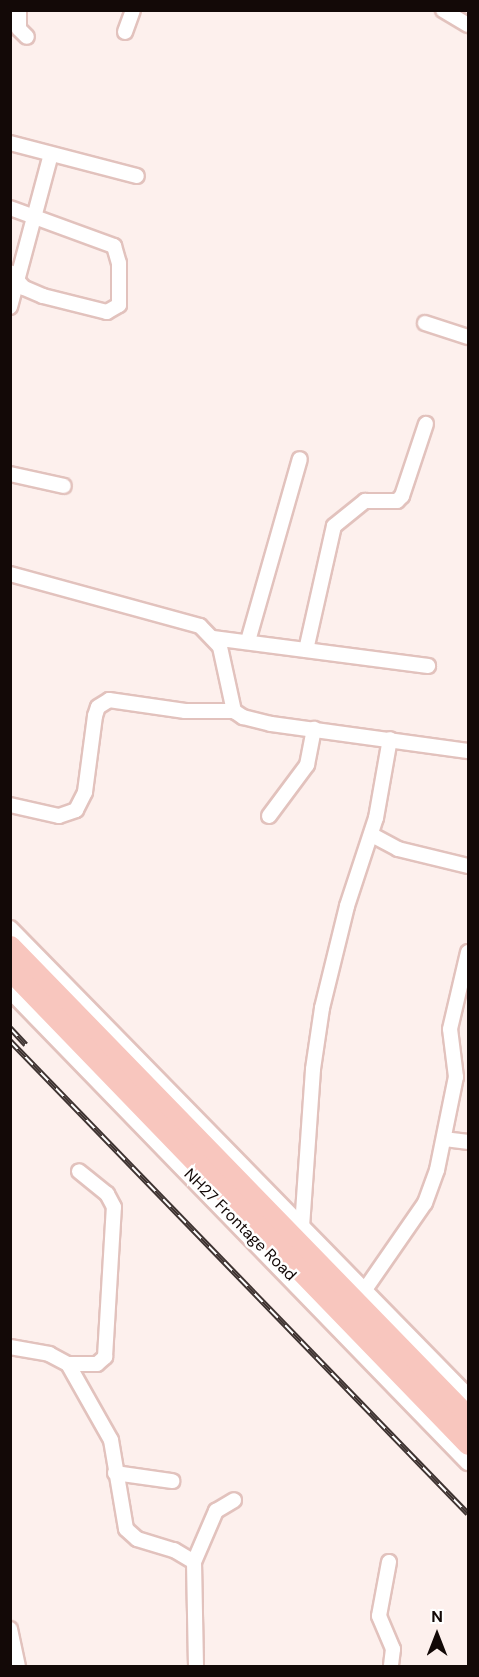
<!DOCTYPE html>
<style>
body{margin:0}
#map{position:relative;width:479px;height:1677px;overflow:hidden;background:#fdf0ed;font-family:"DM Sans",sans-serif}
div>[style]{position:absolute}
.roads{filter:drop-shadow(2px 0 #e2c2bd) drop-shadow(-2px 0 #e2c2bd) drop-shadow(0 2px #e2c2bd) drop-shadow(0 -2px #e2c2bd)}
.minor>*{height:14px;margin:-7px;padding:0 7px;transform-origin:7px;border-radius:7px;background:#fff}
.tertiary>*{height:16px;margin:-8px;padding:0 8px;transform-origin:8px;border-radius:8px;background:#fff}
.trunk>*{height:21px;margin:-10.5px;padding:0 10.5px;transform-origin:10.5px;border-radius:10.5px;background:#f8c6be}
.rail>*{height:6px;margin-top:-3px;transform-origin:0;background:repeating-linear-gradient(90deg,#fff 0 11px,#3e3331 0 22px);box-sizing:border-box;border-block:2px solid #3e3331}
span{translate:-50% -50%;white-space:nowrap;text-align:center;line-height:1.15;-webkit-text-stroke:5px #fff;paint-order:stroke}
.street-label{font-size:16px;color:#130907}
.frame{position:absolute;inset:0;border:12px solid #130907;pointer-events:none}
.north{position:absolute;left:407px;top:1605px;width:60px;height:60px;-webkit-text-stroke:4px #fff;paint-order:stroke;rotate:0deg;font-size:16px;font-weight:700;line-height:24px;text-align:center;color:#130907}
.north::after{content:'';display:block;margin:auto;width:21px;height:27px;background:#130907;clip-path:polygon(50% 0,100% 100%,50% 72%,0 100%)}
</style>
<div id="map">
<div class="roads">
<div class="minor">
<i style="left:19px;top:10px;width:19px;rotate:90deg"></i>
<i style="left:19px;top:29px;width:11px;rotate:45deg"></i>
<i style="left:443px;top:10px;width:29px;rotate:31deg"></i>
<i style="left:125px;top:32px;width:23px;rotate:-70deg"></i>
<i style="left:10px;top:143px;width:131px;rotate:14.6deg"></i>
<i style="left:10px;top:208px;width:111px;rotate:20.1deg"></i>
<i style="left:114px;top:246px;width:18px;rotate:74deg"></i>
<i style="left:119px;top:263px;width:42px;rotate:90deg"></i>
<i style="left:119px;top:305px;width:14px;rotate:150deg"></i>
<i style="left:107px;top:312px;width:66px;rotate:-166deg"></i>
<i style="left:43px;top:296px;width:21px;rotate:-157deg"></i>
<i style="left:24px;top:288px;width:21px;rotate:-131deg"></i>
<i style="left:10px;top:307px;width:158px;rotate:-75deg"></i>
<i style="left:425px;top:323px;width:45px;rotate:18deg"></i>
<i style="left:10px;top:474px;width:55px;rotate:12.5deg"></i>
<i style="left:10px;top:574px;width:197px;rotate:15.3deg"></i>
<i style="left:200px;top:626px;width:29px;rotate:46deg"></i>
<i style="left:220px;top:647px;width:66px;rotate:77.7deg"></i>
<i style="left:234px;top:711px;width:11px;rotate:34deg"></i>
<i style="left:243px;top:717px;width:29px;rotate:14deg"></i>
<i style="left:271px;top:724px;width:199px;rotate:7.8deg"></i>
<i style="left:213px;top:638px;width:217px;rotate:7.4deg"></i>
<i style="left:248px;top:641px;width:189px;rotate:-74.1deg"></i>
<i style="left:306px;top:650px;width:127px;rotate:-77.3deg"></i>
<i style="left:334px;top:526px;width:40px;rotate:-39deg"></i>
<i style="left:365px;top:501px;width:32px"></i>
<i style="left:397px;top:501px;width:7px;rotate:-45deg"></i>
<i style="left:402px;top:496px;width:76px;rotate:-71.6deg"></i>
<i style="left:10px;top:805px;width:50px;rotate:12.7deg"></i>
<i style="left:59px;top:816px;width:18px;rotate:-19deg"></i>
<i style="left:76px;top:810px;width:20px;rotate:-63deg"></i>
<i style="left:85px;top:792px;width:77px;rotate:-82.5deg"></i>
<i style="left:95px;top:716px;width:9px;rotate:-72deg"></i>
<i style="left:98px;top:707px;width:13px;rotate:-32deg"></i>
<i style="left:109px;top:700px;width:77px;rotate:8.2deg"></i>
<i style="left:185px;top:711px;width:49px"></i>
<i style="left:269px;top:816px;width:64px;rotate:-53.3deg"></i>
<i style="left:307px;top:765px;width:37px;rotate:-79deg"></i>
<i style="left:372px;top:835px;width:30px;rotate:28deg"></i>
<i style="left:398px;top:849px;width:72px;rotate:13.7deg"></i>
<i style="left:444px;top:1139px;width:24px;rotate:7deg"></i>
<i style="left:302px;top:1227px;width:158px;rotate:-86deg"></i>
<i style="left:313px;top:1069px;width:62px;rotate:-81.6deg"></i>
<i style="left:322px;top:1008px;width:105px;rotate:-76.2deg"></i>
<i style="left:347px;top:906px;width:93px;rotate:-71.8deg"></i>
<i style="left:376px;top:818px;width:80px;rotate:-80deg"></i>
<i style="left:364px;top:1291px;width:107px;rotate:-55.3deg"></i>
<i style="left:425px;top:1203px;width:35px;rotate:-70deg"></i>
<i style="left:437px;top:1170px;width:95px;rotate:-78.5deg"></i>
<i style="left:456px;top:1077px;width:48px;rotate:-97.1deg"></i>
<i style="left:450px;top:1029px;width:79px;rotate:-76.8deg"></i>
<i style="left:10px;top:1347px;width:40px;rotate:10deg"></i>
<i style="left:49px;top:1354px;width:21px;rotate:28deg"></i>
<i style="left:68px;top:1364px;width:87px;rotate:60.5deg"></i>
<i style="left:111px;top:1440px;width:90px;rotate:80.4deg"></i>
<i style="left:126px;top:1529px;width:15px;rotate:42deg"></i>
<i style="left:137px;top:1539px;width:39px;rotate:17deg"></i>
<i style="left:174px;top:1550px;width:23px;rotate:31deg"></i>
<i style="left:194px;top:1562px;width:104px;rotate:88.9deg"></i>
<i style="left:68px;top:1364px;width:29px"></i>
<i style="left:97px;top:1364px;width:11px;rotate:-41deg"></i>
<i style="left:105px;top:1357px;width:150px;rotate:-86.6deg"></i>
<i style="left:114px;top:1207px;width:15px;rotate:-118deg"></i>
<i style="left:107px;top:1194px;width:36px;rotate:-141deg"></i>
<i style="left:115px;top:1473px;width:58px;rotate:8deg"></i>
<i style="left:194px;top:1562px;width:56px;rotate:-66.7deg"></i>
<i style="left:216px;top:1511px;width:21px;rotate:-31deg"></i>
<i style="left:389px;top:1562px;width:55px;rotate:100.5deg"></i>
<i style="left:379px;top:1616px;width:36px;rotate:67deg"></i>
<i style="left:393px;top:1649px;width:17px;rotate:97deg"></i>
<i style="left:10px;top:1629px;width:38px;rotate:78deg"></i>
</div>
<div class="tertiary">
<i style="left:10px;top:929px;width:655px;rotate:45.62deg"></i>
<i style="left:10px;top:990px;width:658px;rotate:45.86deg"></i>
</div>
<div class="trunk">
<i style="left:10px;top:946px;width:657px;rotate:45.8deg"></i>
<i style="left:10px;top:970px;width:659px;rotate:45.98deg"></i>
</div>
</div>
<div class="rail">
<i style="left:10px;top:1028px;width:23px;rotate:47deg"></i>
<i style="left:10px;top:1041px;width:658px;rotate:45.92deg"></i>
</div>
<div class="street-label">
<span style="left:240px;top:1225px;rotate:45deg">NH27 Frontage Road</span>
</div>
<div class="frame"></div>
<div class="north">N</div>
</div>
